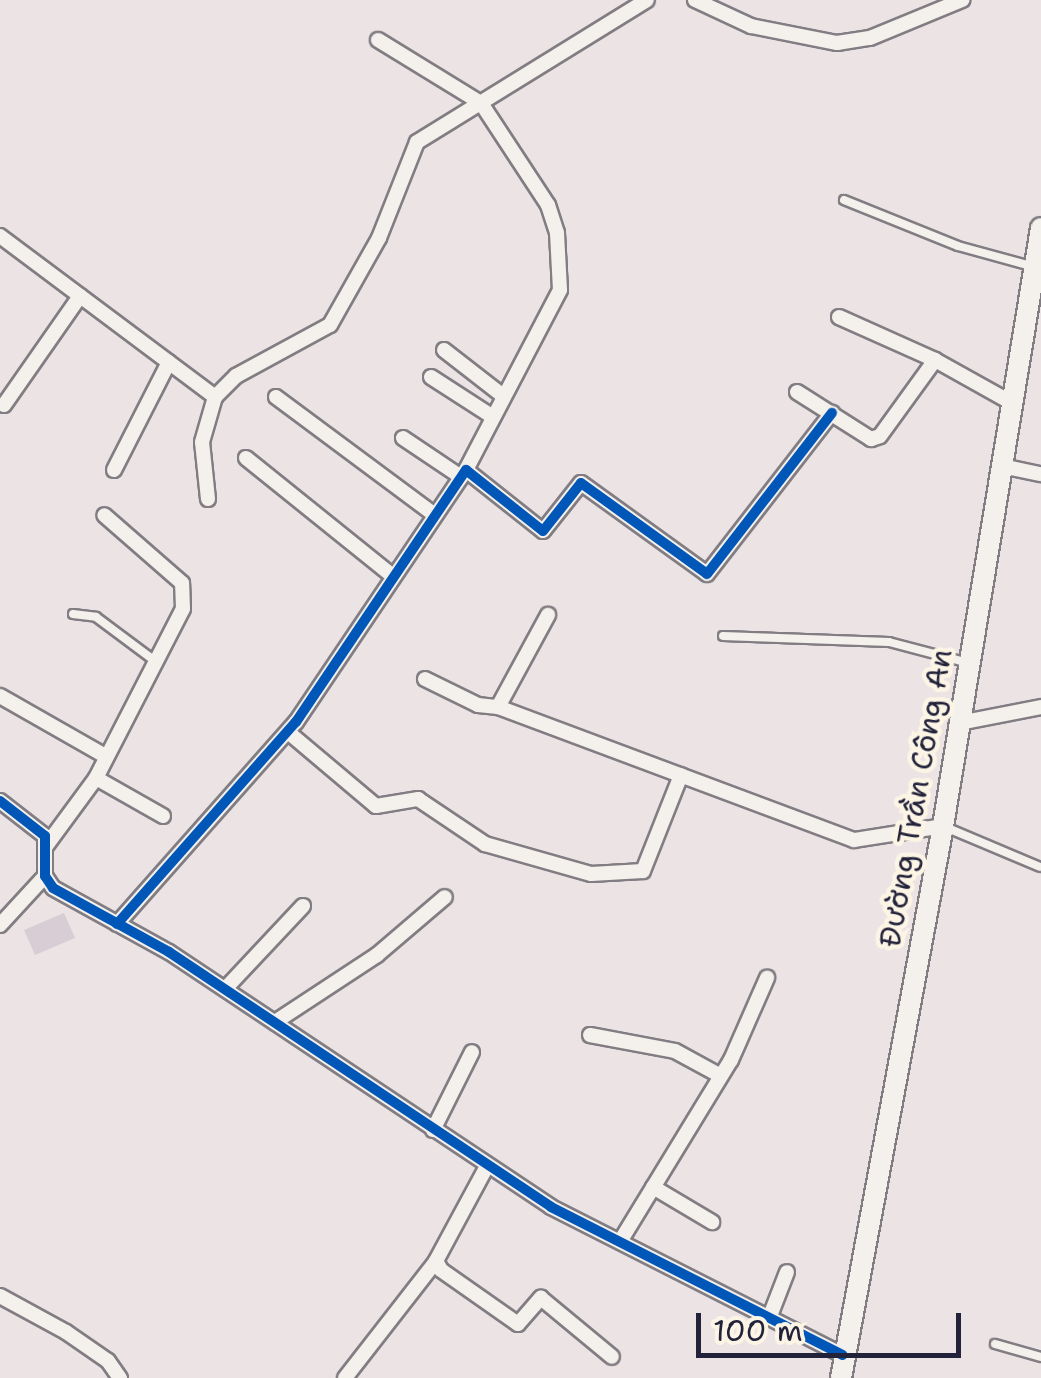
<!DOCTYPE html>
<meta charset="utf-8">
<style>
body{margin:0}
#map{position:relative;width:1041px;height:1378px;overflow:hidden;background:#ece3e4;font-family:"Shantell Sans",sans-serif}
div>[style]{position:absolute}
.building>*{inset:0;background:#d8ccd5}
.roads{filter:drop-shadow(2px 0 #817d83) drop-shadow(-2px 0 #817d83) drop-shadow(0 2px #817d83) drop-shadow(0 -2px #817d83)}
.service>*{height:8px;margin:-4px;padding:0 4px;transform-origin:4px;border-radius:4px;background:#f4f0eb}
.minor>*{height:14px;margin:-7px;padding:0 7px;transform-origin:7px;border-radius:7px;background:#f4f0eb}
.secondary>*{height:20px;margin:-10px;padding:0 10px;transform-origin:10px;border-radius:10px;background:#f4f0eb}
.cycleway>*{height:10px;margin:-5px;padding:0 5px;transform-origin:5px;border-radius:5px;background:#0057b8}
span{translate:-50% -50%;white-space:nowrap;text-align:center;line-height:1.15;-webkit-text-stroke:9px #fcf5e5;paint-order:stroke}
.street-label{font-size:30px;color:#22223b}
.scale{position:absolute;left:696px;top:1313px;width:265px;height:45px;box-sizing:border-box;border:5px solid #22223b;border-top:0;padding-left:12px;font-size:30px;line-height:35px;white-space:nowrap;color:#22223b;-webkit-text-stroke:8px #fcf5e5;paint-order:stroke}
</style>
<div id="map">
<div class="building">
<i style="clip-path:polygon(64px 913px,75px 938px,35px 955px,24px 930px)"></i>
</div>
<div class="roads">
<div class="service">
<i style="left:844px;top:200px;width:123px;rotate:22deg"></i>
<i style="left:958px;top:246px;width:79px;rotate:15.4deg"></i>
<i style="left:73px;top:614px;width:23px;rotate:7deg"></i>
<i style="left:96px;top:617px;width:74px;rotate:36.7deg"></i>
<i style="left:723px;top:636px;width:166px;rotate:2.1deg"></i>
<i style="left:889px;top:642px;width:79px;rotate:14.7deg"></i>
<i style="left:943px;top:826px;width:105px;rotate:22.9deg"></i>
<i style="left:995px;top:1344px;width:48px;rotate:15.8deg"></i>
</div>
<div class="minor">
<i style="left:695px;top:0;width:62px;rotate:24.9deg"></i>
<i style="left:751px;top:26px;width:88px;rotate:11.2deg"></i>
<i style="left:837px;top:43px;width:33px;rotate:-9deg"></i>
<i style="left:870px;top:38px;width:100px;rotate:-22.4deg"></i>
<i style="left:378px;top:40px;width:121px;rotate:31.5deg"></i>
<i style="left:481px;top:103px;width:122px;rotate:56.7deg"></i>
<i style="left:548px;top:205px;width:29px;rotate:72deg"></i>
<i style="left:557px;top:233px;width:57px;rotate:87deg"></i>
<i style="left:560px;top:290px;width:203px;rotate:117.6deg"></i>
<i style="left:0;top:236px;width:269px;rotate:36.8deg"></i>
<i style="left:839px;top:317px;width:105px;rotate:24.1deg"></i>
<i style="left:444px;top:350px;width:75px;rotate:37.9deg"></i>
<i style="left:431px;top:377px;width:74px;rotate:32.8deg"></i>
<i style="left:797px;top:392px;width:88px;rotate:32.4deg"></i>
<i style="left:871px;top:439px;width:9px;rotate:-18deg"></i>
<i style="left:880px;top:436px;width:94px;rotate:-54.1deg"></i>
<i style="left:935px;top:360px;width:88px;rotate:29.2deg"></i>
<i style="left:276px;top:397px;width:198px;rotate:36.6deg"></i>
<i style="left:4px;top:405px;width:133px;rotate:-55.1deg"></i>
<i style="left:403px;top:438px;width:70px;rotate:33.9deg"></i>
<i style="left:246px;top:458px;width:189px;rotate:38.8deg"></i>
<i style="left:1002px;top:466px;width:40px;rotate:12deg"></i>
<i style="left:114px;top:470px;width:121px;rotate:-63deg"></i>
<i style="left:208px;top:499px;width:57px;rotate:-96deg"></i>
<i style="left:202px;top:442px;width:47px;rotate:-73.9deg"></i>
<i style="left:215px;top:397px;width:30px;rotate:-45deg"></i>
<i style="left:236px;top:376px;width:107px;rotate:-28.5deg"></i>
<i style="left:330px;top:325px;width:100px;rotate:-60.6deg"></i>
<i style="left:379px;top:238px;width:103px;rotate:-68.4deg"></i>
<i style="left:417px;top:142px;width:270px;rotate:-31.7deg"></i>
<i style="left:425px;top:679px;width:59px;rotate:26.1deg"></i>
<i style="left:478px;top:705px;width:20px;rotate:6deg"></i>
<i style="left:498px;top:707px;width:380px;rotate:20.5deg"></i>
<i style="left:854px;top:840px;width:90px;rotate:-8.9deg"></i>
<i style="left:0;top:696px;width:121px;rotate:29.7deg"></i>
<i style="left:498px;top:707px;width:105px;rotate:-61.5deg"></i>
<i style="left:959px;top:723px;width:84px;rotate:-11deg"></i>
<i style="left:288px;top:732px;width:115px;rotate:40.1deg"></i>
<i style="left:376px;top:806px;width:43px;rotate:-9.5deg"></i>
<i style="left:418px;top:799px;width:81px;rotate:33.9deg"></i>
<i style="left:485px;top:844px;width:110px;rotate:15.8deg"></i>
<i style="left:591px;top:874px;width:52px;rotate:-3.3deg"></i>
<i style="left:643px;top:871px;width:103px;rotate:-68.4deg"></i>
<i style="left:96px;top:778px;width:77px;rotate:29.6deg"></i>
<i style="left:0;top:801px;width:57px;rotate:37.9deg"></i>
<i style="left:45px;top:836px;width:40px;rotate:90deg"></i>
<i style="left:45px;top:876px;width:14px;rotate:56deg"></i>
<i style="left:53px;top:888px;width:132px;rotate:28.9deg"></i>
<i style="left:169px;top:952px;width:459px;rotate:33.7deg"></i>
<i style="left:551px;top:1207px;width:327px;rotate:26.9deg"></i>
<i style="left:46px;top:846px;width:84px;rotate:-53.7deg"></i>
<i style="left:96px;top:778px;width:190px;rotate:-62.8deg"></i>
<i style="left:183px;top:609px;width:26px;rotate:-92deg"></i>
<i style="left:182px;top:583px;width:103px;rotate:-138.9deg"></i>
<i style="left:117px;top:924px;width:270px;rotate:-48.5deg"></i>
<i style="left:296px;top:722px;width:304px;rotate:-56deg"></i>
<i style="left:466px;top:470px;width:98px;rotate:38.4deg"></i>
<i style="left:543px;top:531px;width:61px;rotate:-51.6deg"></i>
<i style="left:581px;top:483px;width:155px;rotate:35.8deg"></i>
<i style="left:707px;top:574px;width:204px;rotate:-52.2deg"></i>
<i style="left:0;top:925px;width:67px;rotate:-47.4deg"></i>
<i style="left:225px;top:989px;width:114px;rotate:-46.8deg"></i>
<i style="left:275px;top:1022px;width:122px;rotate:-33.3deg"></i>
<i style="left:377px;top:955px;width:89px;rotate:-40.5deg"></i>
<i style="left:590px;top:1035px;width:86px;rotate:10.7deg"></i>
<i style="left:675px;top:1051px;width:52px;rotate:28.5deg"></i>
<i style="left:433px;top:1130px;width:87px;rotate:-63.4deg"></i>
<i style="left:486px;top:1168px;width:106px;rotate:118.3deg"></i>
<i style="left:436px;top:1261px;width:10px;rotate:61deg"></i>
<i style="left:441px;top:1270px;width:94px;rotate:35deg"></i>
<i style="left:518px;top:1324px;width:35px;rotate:-49deg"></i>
<i style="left:541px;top:1298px;width:92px;rotate:39.7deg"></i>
<i style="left:653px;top:1187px;width:69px;rotate:30.7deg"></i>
<i style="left:621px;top:1240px;width:211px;rotate:-58.6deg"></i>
<i style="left:731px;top:1060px;width:90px;rotate:-66.3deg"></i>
<i style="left:0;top:1296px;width:75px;rotate:28.6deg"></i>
<i style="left:66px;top:1332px;width:51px;rotate:34.6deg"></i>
<i style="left:108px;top:1361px;width:21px;rotate:55deg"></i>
<i style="left:770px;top:1316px;width:47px;rotate:-68.9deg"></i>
<i style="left:345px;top:1378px;width:148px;rotate:-52.1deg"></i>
</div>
<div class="secondary">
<i style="left:841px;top:1378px;width:561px;rotate:-79.53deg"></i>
<i style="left:943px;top:826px;width:606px;rotate:-80.69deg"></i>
</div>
</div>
<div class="cycleway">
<i style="left:0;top:801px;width:57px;rotate:37.9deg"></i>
<i style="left:45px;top:836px;width:40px;rotate:90deg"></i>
<i style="left:45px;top:876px;width:14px;rotate:56deg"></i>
<i style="left:53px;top:888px;width:132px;rotate:28.9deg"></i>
<i style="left:169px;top:952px;width:459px;rotate:33.7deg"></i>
<i style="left:551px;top:1207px;width:327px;rotate:26.9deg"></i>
<i style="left:117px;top:924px;width:270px;rotate:-48.5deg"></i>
<i style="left:296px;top:722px;width:304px;rotate:-56deg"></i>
<i style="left:466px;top:470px;width:98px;rotate:38.4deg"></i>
<i style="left:543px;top:531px;width:61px;rotate:-51.6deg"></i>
<i style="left:581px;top:483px;width:155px;rotate:35.8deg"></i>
<i style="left:707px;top:574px;width:204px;rotate:-52.2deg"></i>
</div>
<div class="street-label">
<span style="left:916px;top:798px;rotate:-80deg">Đường Trần Công An</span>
</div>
<div class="scale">100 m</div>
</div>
